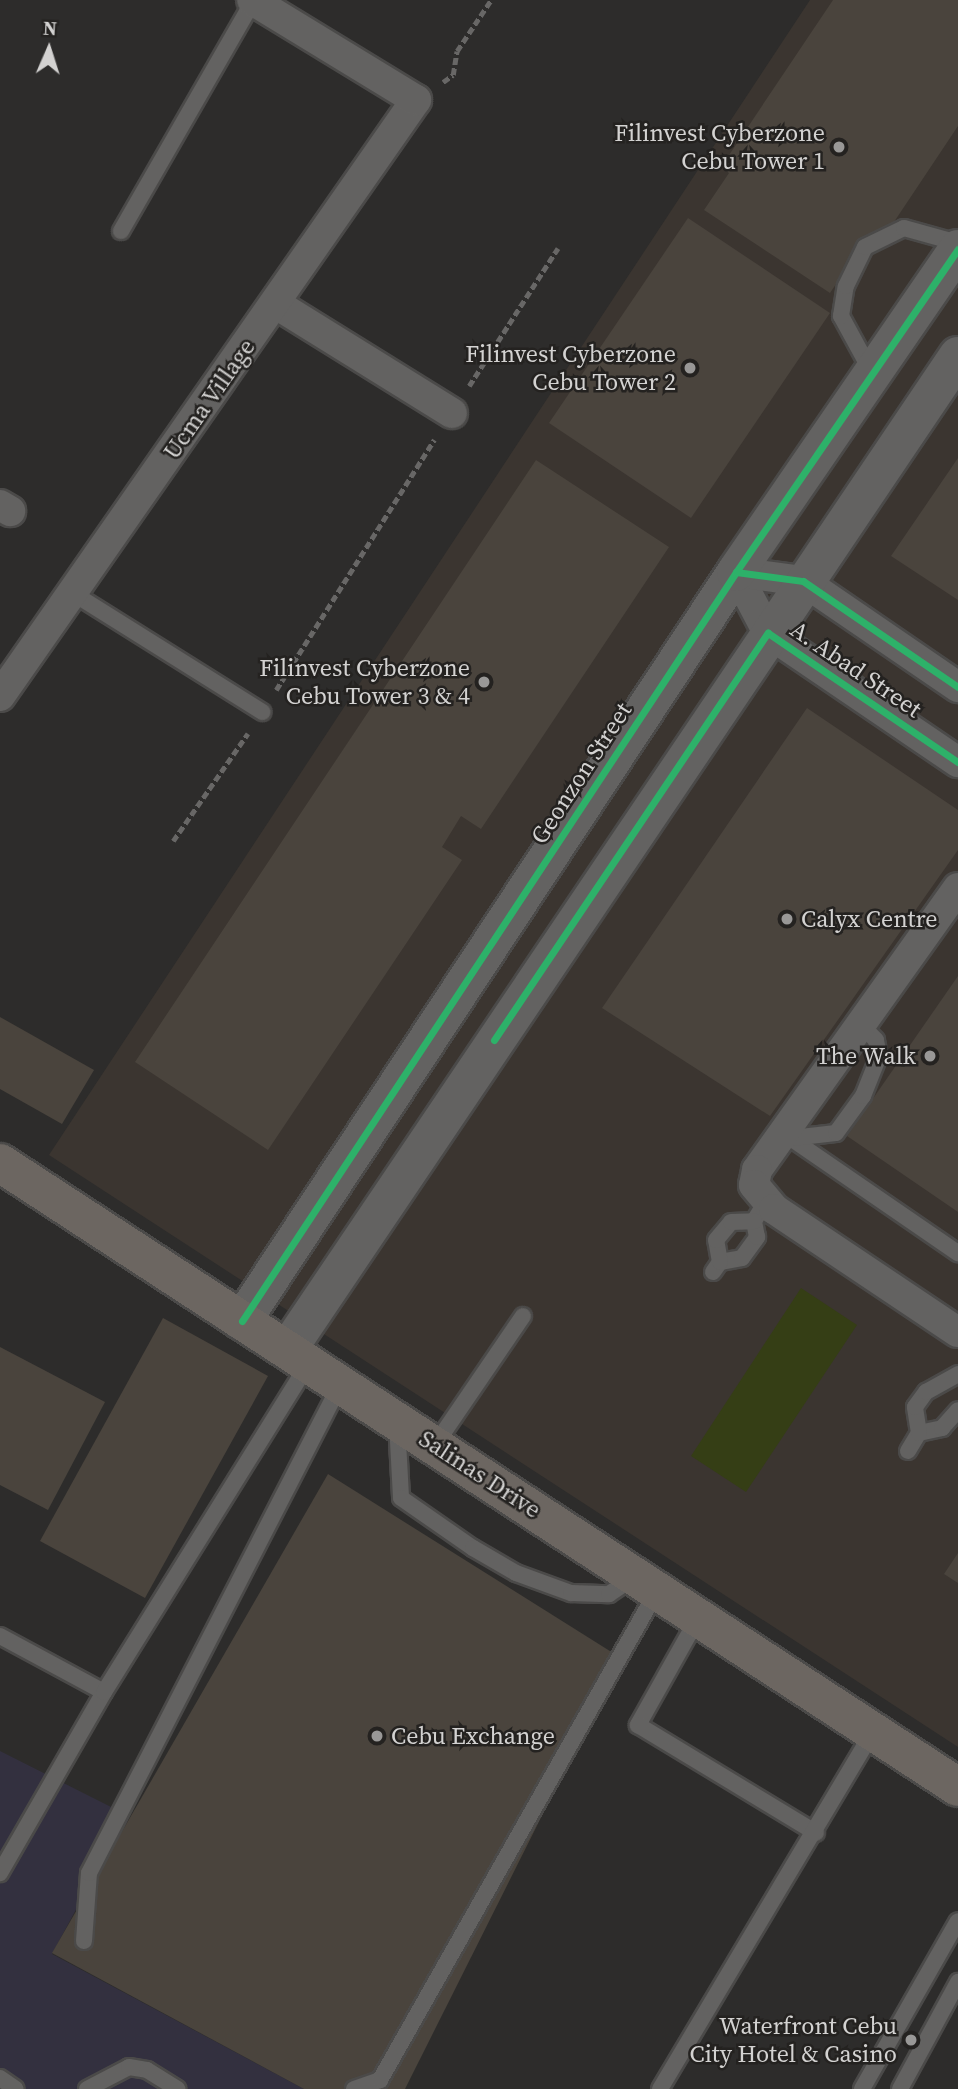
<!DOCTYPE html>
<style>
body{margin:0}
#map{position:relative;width:958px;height:2089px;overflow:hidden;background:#2d2c2b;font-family:"Source Serif 4",serif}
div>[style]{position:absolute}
.built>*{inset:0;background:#3b3530}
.industrial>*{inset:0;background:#33303f}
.green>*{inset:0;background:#353e15}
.building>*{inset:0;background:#4a443d}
.path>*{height:4.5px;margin-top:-2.25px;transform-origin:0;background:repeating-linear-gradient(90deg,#686766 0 7px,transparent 0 10.5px)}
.roads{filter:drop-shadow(2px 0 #4b4a49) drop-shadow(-2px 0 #4b4a49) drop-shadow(0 2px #4b4a49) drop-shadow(0 -2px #4b4a49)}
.service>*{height:16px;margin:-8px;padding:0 8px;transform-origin:8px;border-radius:8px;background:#636261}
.minor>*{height:30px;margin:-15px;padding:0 15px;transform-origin:15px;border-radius:15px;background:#636261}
.tertiary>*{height:38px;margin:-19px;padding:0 19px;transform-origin:19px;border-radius:19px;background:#636261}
.primary>*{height:38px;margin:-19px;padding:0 19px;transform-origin:19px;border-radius:19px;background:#6c6661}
.cycleway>*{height:7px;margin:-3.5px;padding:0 3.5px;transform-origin:3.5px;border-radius:3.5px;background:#2db169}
.dots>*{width:19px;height:19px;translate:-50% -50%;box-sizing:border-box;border:4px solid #242220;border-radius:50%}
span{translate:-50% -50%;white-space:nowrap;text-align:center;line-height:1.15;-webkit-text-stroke:5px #242220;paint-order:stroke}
.poi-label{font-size:24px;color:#d3d2d1}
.right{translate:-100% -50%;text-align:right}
.left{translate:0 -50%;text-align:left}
.street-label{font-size:24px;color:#d3d2d1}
.north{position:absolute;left:14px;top:14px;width:70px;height:70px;-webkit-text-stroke:5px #242220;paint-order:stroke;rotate:3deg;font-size:19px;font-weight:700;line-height:28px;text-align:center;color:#d3d2d1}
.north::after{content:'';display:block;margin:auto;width:24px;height:32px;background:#d3d2d1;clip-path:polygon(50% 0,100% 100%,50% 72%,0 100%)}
</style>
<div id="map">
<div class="built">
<i style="clip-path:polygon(810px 0,958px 0,958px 1747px,49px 1155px)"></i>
</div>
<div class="industrial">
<i style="clip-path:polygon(0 1751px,127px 1815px,52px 1954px,304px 2089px,0 2089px)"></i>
</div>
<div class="green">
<i style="clip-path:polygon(801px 1288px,857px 1325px,746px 1492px,691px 1456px)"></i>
</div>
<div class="building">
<i style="clip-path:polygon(833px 0,958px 0,958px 126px,866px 264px,855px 256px,830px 293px,704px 210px,729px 173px,721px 167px)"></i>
<i style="clip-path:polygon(688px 218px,830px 313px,691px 518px,549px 423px)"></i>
<i style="clip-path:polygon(958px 458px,958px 600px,891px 556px)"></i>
<i style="clip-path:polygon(536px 460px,669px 547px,481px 829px,461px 816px,442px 847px,462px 860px,268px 1150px,135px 1062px)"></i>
<i style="clip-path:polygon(807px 708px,958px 810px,958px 850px,770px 1116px,602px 1008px)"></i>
<i style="clip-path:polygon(958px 976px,958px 1212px,847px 1136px)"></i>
<i style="clip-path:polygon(0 1017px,94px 1070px,62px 1124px,0 1089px)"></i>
<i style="clip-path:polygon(163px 1318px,268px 1376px,145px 1598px,40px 1541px)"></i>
<i style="clip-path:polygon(0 1347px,105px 1402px,48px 1510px,0 1485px)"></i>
<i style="clip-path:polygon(328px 1474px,621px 1658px,405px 2089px,304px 2089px,52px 1953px)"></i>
<i style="clip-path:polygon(958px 1553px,958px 1583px,944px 1574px)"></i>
</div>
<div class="path">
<i style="left:443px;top:82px;width:12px;rotate:-35deg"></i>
<i style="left:453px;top:75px;width:24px;rotate:-81deg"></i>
<i style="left:457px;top:51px;width:61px;rotate:-56.3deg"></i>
<i style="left:469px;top:386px;width:164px;rotate:-57.2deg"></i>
<i style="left:276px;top:690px;width:296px;rotate:-57.7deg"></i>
<i style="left:173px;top:841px;width:131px;rotate:-55.2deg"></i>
</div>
<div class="roads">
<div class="service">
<i style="left:121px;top:231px;width:265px;rotate:-60.1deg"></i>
<i style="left:871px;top:371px;width:63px;rotate:-118.6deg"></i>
<i style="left:841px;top:316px;width:30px;rotate:-81deg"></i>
<i style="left:846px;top:286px;width:43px;rotate:-64deg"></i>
<i style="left:865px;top:247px;width:43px;rotate:-26deg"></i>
<i style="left:904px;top:228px;width:56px;rotate:15.5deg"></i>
<i style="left:71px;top:592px;width:226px;rotate:32.1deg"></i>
<i style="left:786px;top:1135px;width:209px;rotate:34.5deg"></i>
<i style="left:792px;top:1138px;width:44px;rotate:-6.5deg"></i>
<i style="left:836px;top:1133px;width:46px;rotate:-53.9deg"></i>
<i style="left:863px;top:1096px;width:43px;rotate:-68.2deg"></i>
<i style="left:879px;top:1056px;width:16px;rotate:-101deg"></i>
<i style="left:876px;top:1040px;width:18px;rotate:-135deg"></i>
<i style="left:720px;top:1262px;width:22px;rotate:-10deg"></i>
<i style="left:742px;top:1258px;width:26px;rotate:-54deg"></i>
<i style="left:757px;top:1237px;width:16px;rotate:-101deg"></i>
<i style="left:754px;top:1221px;width:22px;rotate:-58deg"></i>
<i style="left:713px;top:1272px;width:12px;rotate:-55deg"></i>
<i style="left:720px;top:1262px;width:22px;rotate:-100deg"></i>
<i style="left:716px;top:1240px;width:23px;rotate:-50deg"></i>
<i style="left:731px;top:1222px;width:23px;rotate:-2deg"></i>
<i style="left:397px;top:1423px;width:75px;rotate:86.9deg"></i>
<i style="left:401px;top:1498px;width:88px;rotate:34.8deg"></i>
<i style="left:473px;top:1548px;width:50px;rotate:30.2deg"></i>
<i style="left:516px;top:1573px;width:59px;rotate:20deg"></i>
<i style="left:571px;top:1593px;width:38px;rotate:2deg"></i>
<i style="left:609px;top:1594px;width:29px;rotate:-34deg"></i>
<i style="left:919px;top:1433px;width:24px;rotate:-12deg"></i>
<i style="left:942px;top:1428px;width:24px;rotate:-48deg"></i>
<i style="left:435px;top:1445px;width:156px;rotate:-55.7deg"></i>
<i style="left:908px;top:1451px;width:21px;rotate:-59deg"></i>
<i style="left:919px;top:1433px;width:26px;rotate:-99deg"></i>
<i style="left:915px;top:1407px;width:19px;rotate:-54deg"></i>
<i style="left:926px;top:1392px;width:37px;rotate:-29deg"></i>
<i style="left:698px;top:1618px;width:123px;rotate:119.3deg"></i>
<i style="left:638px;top:1725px;width:208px;rotate:31.2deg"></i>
<i style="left:0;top:1636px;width:118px;rotate:28.3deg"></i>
<i style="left:104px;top:1692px;width:209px;rotate:119.9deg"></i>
<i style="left:104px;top:1692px;width:386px;rotate:-58.1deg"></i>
<i style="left:84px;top:1941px;width:68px;rotate:-85.8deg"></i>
<i style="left:89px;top:1873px;width:549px;rotate:-62.78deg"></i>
<i style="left:0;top:2078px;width:19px;rotate:35deg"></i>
<i style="left:87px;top:2089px;width:47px;rotate:-27.6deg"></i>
<i style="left:129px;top:2067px;width:18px;rotate:9deg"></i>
<i style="left:147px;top:2070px;width:36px;rotate:32deg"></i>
<i style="left:354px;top:2089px;width:28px;rotate:-19deg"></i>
<i style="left:380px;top:2080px;width:562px;rotate:-60.47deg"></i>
<i style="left:660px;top:2089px;width:416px;rotate:-59.2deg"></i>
<i style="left:862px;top:2089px;width:193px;rotate:-60.3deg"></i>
<i style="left:900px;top:2089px;width:122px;rotate:-61.5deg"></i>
</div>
<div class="minor">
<i style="left:276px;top:304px;width:207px;rotate:31.8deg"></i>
<i style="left:0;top:505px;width:12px;rotate:31deg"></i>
<i style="left:736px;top:572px;width:69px;rotate:62.3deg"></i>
<i style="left:768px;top:633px;width:230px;rotate:34.2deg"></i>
<i style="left:736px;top:572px;width:68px;rotate:7.7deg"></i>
<i style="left:803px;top:581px;width:188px;rotate:34.4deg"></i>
<i style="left:0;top:696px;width:727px;rotate:-55.09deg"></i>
<i style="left:416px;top:100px;width:192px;rotate:-148.6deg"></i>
<i style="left:958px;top:888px;width:346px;rotate:125.5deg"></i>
<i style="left:757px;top:1170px;width:15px;rotate:101deg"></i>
<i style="left:754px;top:1185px;width:31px;rotate:50deg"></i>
<i style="left:774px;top:1209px;width:221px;rotate:33.8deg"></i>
</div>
<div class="tertiary">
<i style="left:242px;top:1321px;width:897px;rotate:-56.59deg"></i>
<i style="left:736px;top:572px;width:392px;rotate:-55.5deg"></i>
<i style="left:288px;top:1349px;width:1198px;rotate:-55.99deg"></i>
</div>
<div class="primary">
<i style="left:0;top:1163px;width:1143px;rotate:33.08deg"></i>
</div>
</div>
<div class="cycleway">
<i style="left:736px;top:572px;width:68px;rotate:7.7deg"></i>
<i style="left:803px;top:581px;width:188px;rotate:34.4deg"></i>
<i style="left:494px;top:1040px;width:491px;rotate:-56.1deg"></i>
<i style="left:768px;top:633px;width:230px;rotate:34.2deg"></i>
<i style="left:242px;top:1321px;width:897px;rotate:-56.59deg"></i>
<i style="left:736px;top:572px;width:392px;rotate:-55.5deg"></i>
</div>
<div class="dots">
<i style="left:839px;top:147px;background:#999897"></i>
<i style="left:690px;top:368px;background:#999897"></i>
<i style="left:484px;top:682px;background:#999897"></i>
<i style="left:787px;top:919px;background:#999897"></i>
<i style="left:930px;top:1056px;background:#999897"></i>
<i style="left:377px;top:1736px;background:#999897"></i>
<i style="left:911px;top:2040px;background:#999897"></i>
</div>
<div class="poi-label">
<span class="right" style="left:825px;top:147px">Filinvest Cyberzone<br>Cebu Tower 1</span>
<span class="right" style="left:676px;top:368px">Filinvest Cyberzone<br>Cebu Tower 2</span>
<span class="right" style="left:470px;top:682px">Filinvest Cyberzone<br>Cebu Tower 3 &amp; 4</span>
<span class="left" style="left:801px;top:919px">Calyx Centre</span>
<span class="right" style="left:916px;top:1056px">The Walk</span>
<span class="left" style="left:391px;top:1736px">Cebu Exchange</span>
<span class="right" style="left:897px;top:2040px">Waterfront Cebu<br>City Hotel &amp; Casino</span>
</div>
<div class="street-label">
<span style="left:209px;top:399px;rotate:-55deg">Ucma Village</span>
<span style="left:856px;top:669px;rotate:34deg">A. Abad Street</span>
<span style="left:581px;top:773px;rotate:-57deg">Geonzon Street</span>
<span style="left:480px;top:1474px;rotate:33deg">Salinas Drive</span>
</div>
<div class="north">N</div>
</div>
